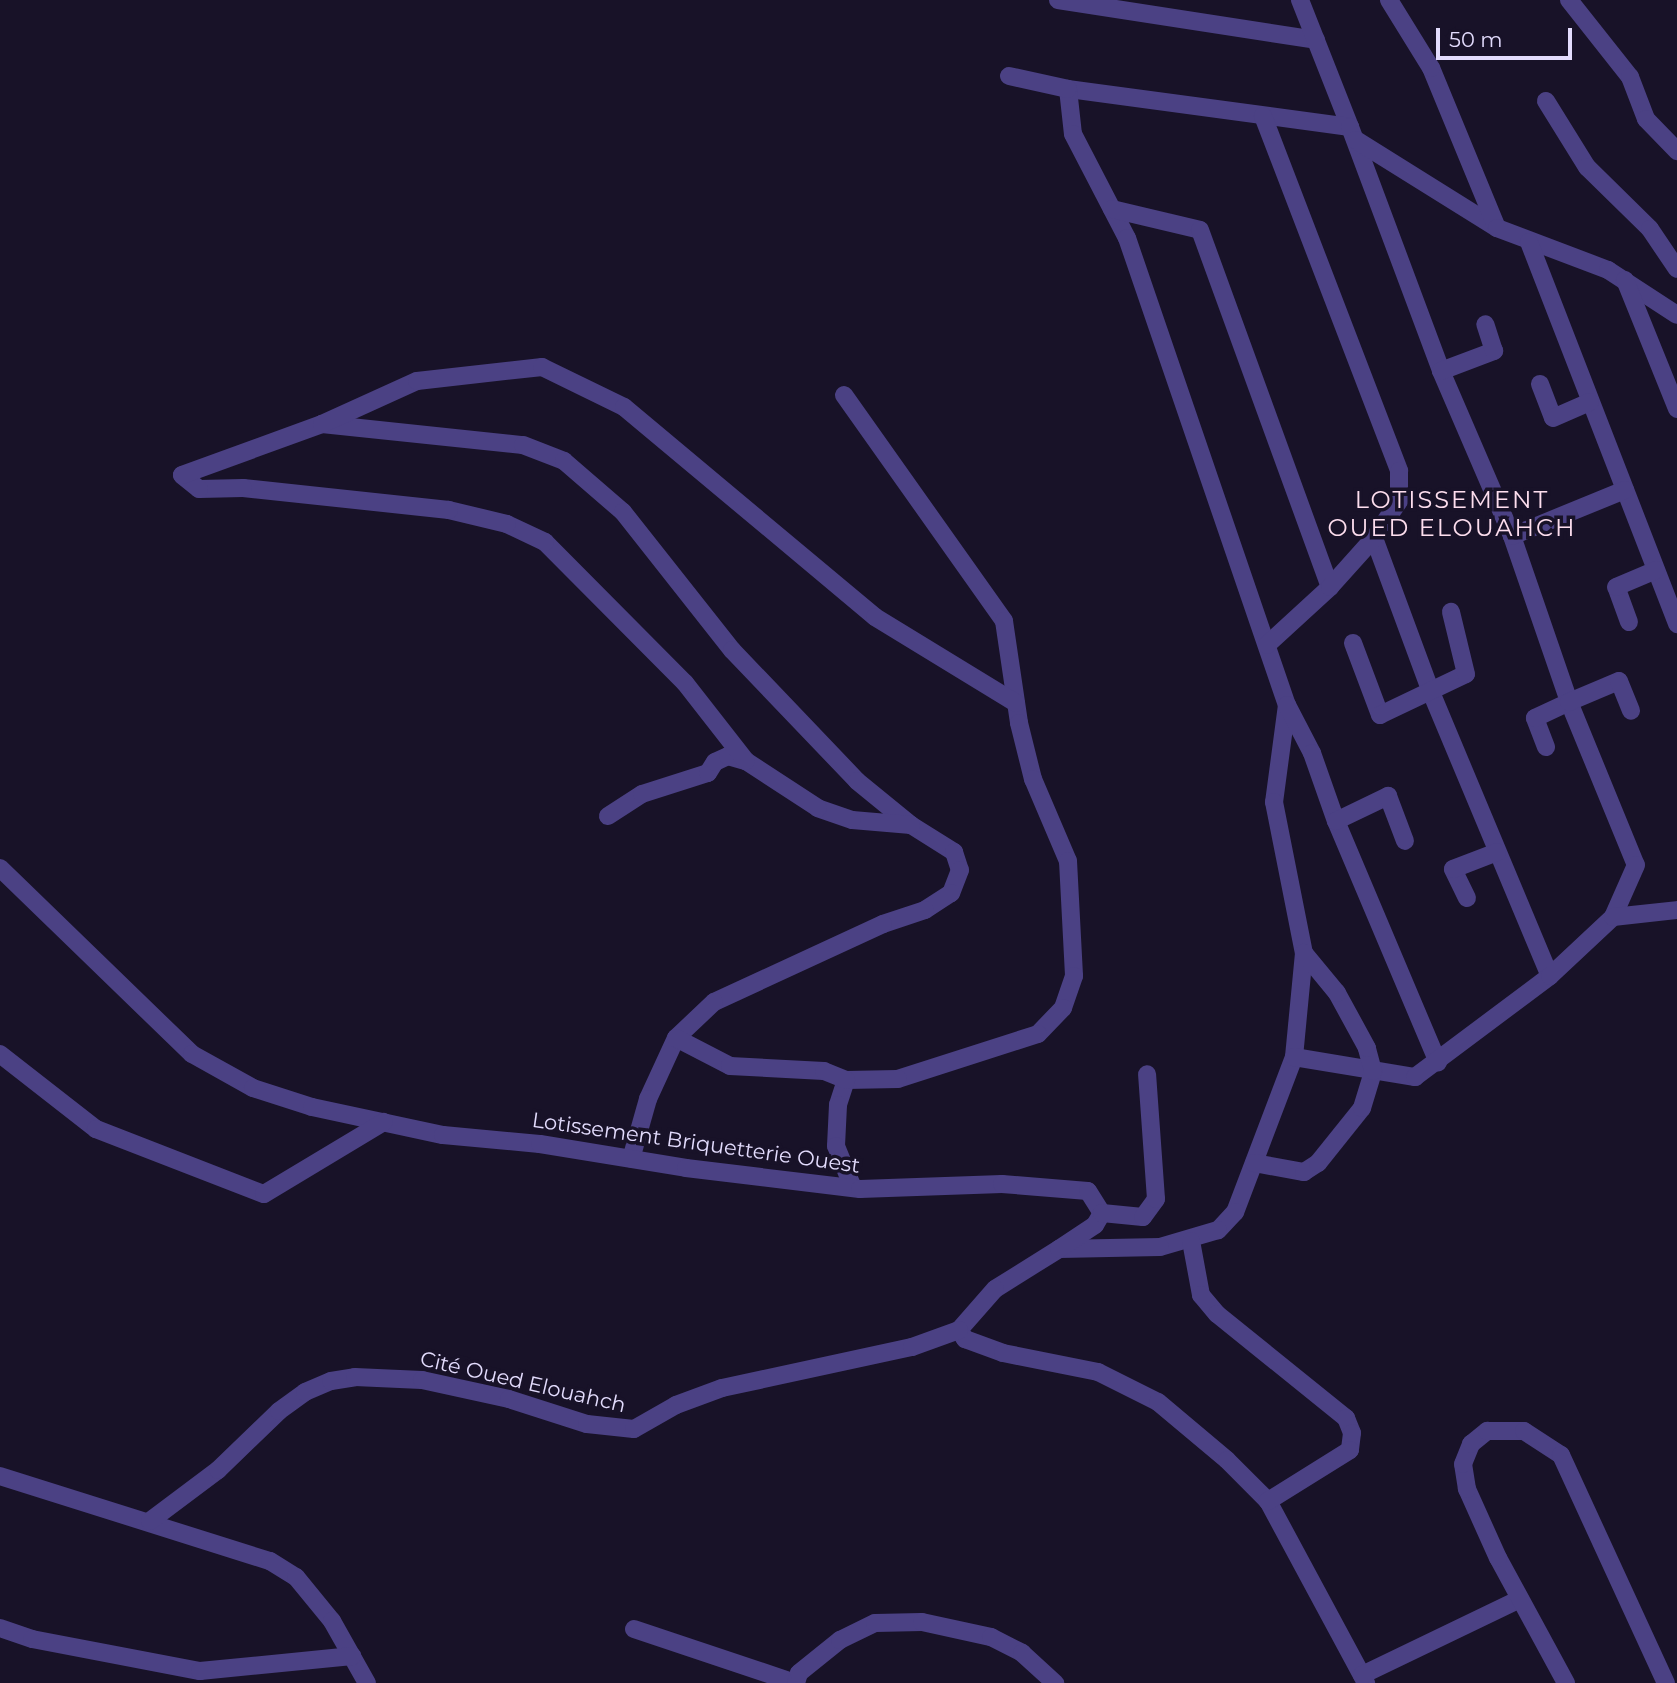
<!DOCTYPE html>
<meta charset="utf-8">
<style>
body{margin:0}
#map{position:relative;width:1677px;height:1683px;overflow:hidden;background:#181228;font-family:Montserrat,sans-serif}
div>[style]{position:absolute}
.minor>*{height:18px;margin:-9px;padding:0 9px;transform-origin:9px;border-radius:9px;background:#4b4184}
span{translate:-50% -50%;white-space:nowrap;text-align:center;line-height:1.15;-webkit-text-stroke:7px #181228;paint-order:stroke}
.street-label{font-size:21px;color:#e3dcfd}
.quarter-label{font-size:24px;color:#fddeee;letter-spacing:2px}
.scale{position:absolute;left:1436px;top:28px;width:136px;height:32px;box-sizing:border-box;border:4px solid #e3dcfd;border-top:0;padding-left:9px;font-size:21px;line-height:24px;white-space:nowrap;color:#e3dcfd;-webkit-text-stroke:5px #181228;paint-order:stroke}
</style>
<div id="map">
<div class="minor">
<i style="left:1058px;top:0;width:261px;rotate:8.8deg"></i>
<i style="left:1300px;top:0;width:136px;rotate:68.5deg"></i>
<i style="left:1350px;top:127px;width:285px;rotate:-172.3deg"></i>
<i style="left:1068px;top:89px;width:45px;rotate:83.7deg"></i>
<i style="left:1073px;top:134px;width:117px;rotate:62.6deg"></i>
<i style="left:1127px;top:238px;width:494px;rotate:71.1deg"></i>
<i style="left:1287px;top:705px;width:98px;rotate:97.6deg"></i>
<i style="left:1274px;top:802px;width:154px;rotate:78.8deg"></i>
<i style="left:1304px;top:953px;width:104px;rotate:95.5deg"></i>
<i style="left:1294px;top:1057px;width:166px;rotate:110.8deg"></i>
<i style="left:1235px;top:1212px;width:25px;rotate:133deg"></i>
<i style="left:1218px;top:1230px;width:60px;rotate:163.7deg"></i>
<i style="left:1160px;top:1247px;width:101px;rotate:178.9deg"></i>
<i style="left:1059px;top:1249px;width:75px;rotate:148deg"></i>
<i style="left:995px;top:1289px;width:55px;rotate:131.3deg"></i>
<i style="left:959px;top:1330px;width:11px;rotate:56deg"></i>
<i style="left:965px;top:1339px;width:40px;rotate:20.2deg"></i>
<i style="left:1003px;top:1353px;width:97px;rotate:11.3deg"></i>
<i style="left:1098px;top:1372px;width:67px;rotate:26.6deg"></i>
<i style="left:1158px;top:1402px;width:90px;rotate:40deg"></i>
<i style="left:1227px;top:1460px;width:58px;rotate:45deg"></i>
<i style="left:1268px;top:1501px;width:207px;rotate:61.7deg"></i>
<i style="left:1569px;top:0;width:98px;rotate:51.6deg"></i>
<i style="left:1630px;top:77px;width:45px;rotate:69.1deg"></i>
<i style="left:1646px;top:119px;width:45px;rotate:45.9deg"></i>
<i style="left:1009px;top:76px;width:60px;rotate:12.4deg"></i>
<i style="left:1546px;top:101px;width:78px;rotate:58.2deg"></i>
<i style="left:1587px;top:167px;width:88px;rotate:44.5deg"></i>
<i style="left:1650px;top:229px;width:48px;rotate:56deg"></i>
<i style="left:1263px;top:116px;width:380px;rotate:69deg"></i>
<i style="left:1399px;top:471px;width:30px;rotate:90deg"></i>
<i style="left:1399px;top:501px;width:45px;rotate:124deg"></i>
<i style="left:1374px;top:538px;width:164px;rotate:69.7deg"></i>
<i style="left:1431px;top:692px;width:308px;rotate:67.3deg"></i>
<i style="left:1350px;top:127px;width:260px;rotate:69.5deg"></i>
<i style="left:1441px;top:371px;width:180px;rotate:66.7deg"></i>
<i style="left:1512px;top:536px;width:176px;rotate:71deg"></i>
<i style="left:1569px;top:702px;width:176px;rotate:67.7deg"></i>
<i style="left:1636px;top:865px;width:57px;rotate:113.9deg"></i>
<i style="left:1356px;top:140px;width:166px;rotate:32deg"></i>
<i style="left:1497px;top:228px;width:173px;rotate:-112.4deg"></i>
<i style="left:1431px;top:68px;width:80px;rotate:-121.7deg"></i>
<i style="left:1112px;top:209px;width:90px;rotate:13.4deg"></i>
<i style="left:1200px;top:230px;width:380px;rotate:70deg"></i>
<i style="left:1497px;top:228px;width:119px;rotate:20.7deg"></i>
<i style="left:1608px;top:270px;width:82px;rotate:33.1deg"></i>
<i style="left:1529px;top:242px;width:410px;rotate:68.8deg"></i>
<i style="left:1625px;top:280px;width:139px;rotate:68deg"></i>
<i style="left:1441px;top:371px;width:57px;rotate:-20.7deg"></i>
<i style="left:1494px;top:351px;width:28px;rotate:-108deg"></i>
<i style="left:1540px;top:384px;width:36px;rotate:69deg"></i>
<i style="left:1553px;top:418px;width:40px;rotate:-23.4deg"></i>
<i style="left:844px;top:395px;width:277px;rotate:54.7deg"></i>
<i style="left:1004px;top:621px;width:103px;rotate:81.6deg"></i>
<i style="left:1019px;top:723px;width:58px;rotate:76deg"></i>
<i style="left:1033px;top:779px;width:89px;rotate:66.9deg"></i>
<i style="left:1068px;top:861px;width:115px;rotate:87deg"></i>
<i style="left:1074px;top:976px;width:34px;rotate:109deg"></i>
<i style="left:1063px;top:1008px;width:36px;rotate:134deg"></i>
<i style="left:1038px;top:1034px;width:147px;rotate:162.2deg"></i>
<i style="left:898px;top:1079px;width:52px;rotate:178.9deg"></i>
<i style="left:846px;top:1080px;width:26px;rotate:108deg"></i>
<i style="left:838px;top:1105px;width:41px;rotate:92.8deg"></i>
<i style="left:836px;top:1146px;width:45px;rotate:68deg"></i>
<i style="left:322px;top:424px;width:202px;rotate:6deg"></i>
<i style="left:523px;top:445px;width:44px;rotate:21.3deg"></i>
<i style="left:564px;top:461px;width:78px;rotate:40.8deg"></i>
<i style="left:623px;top:512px;width:176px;rotate:51.7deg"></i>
<i style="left:732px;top:650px;width:181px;rotate:46.3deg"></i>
<i style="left:857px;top:781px;width:70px;rotate:39.2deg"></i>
<i style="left:911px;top:825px;width:51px;rotate:32.1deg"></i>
<i style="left:954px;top:852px;width:19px;rotate:72deg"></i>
<i style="left:960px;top:870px;width:25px;rotate:111deg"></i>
<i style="left:951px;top:893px;width:31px;rotate:147deg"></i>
<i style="left:925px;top:910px;width:44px;rotate:161.6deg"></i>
<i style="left:883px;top:924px;width:186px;rotate:155.2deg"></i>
<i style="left:714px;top:1002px;width:52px;rotate:136.5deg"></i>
<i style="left:676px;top:1038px;width:67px;rotate:114.7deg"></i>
<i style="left:648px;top:1099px;width:62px;rotate:105.8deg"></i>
<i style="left:1512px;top:536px;width:122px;rotate:-22.2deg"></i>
<i style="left:1629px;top:622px;width:37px;rotate:-110deg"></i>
<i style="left:1616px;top:587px;width:43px;rotate:-23deg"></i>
<i style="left:1353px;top:643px;width:77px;rotate:69.4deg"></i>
<i style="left:1380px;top:715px;width:95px;rotate:-25.5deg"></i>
<i style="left:1466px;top:674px;width:64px;rotate:-103.6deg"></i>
<i style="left:1267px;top:645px;width:86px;rotate:-42.6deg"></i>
<i style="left:1330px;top:587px;width:66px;rotate:-48.1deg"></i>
<i style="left:1287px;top:705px;width:54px;rotate:62.5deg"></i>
<i style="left:1312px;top:753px;width:72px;rotate:70.6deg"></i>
<i style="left:1336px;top:821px;width:262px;rotate:67.1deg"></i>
<i style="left:1546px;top:747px;width:31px;rotate:-111deg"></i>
<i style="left:1535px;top:718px;width:38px;rotate:-25deg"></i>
<i style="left:1569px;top:702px;width:54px;rotate:-22.8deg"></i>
<i style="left:1619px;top:681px;width:32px;rotate:68deg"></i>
<i style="left:608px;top:816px;width:40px;rotate:-32.9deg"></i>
<i style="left:642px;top:794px;width:69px;rotate:-17.7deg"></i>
<i style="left:708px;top:773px;width:13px;rotate:-58deg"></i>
<i style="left:715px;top:762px;width:14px;rotate:-25deg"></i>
<i style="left:728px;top:756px;width:19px;rotate:16deg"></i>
<i style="left:1336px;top:821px;width:58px;rotate:-25.7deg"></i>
<i style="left:1388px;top:796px;width:48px;rotate:69.3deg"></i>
<i style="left:911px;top:825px;width:59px;rotate:-175.2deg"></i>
<i style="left:852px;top:820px;width:36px;rotate:-161deg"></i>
<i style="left:818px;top:808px;width:86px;rotate:-146.9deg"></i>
<i style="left:746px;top:761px;width:99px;rotate:-128deg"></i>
<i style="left:685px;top:683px;width:199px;rotate:-134.8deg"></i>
<i style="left:545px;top:542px;width:42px;rotate:-154.7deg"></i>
<i style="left:507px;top:524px;width:60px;rotate:-166.4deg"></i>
<i style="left:449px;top:510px;width:207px;rotate:-173.9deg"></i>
<i style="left:243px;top:488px;width:44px;rotate:178.7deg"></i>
<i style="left:199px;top:489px;width:22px;rotate:-141deg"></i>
<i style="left:182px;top:475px;width:149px;rotate:-20deg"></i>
<i style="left:322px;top:424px;width:104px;rotate:-24.4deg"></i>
<i style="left:417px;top:381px;width:126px;rotate:-6.4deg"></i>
<i style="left:542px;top:367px;width:91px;rotate:26deg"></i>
<i style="left:624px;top:407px;width:327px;rotate:39.9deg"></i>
<i style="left:875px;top:617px;width:165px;rotate:31.4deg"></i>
<i style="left:0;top:868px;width:267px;rotate:44.1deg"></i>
<i style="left:192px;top:1054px;width:70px;rotate:29.1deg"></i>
<i style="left:253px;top:1088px;width:62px;rotate:17.9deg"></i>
<i style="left:312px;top:1107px;width:134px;rotate:12.1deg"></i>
<i style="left:443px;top:1135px;width:97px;rotate:5.3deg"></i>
<i style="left:540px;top:1144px;width:148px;rotate:9.3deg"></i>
<i style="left:686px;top:1168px;width:175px;rotate:6.9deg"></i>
<i style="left:860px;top:1189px;width:142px;rotate:-2deg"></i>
<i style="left:1002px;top:1184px;width:86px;rotate:4.7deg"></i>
<i style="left:1088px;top:1191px;width:26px;rotate:58deg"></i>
<i style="left:1102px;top:1213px;width:14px;rotate:120deg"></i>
<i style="left:1095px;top:1225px;width:43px;rotate:146.3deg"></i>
<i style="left:1467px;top:898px;width:32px;rotate:-116deg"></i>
<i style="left:1453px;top:869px;width:47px;rotate:-21.1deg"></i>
<i style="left:676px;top:1038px;width:61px;rotate:27.4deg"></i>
<i style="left:730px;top:1066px;width:94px;rotate:3deg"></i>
<i style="left:824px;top:1071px;width:24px;rotate:22deg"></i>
<i style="left:0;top:1054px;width:122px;rotate:38deg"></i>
<i style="left:96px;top:1129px;width:180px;rotate:21.2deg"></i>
<i style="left:264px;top:1194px;width:140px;rotate:-31deg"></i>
<i style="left:1294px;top:1057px;width:123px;rotate:9.4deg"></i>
<i style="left:1415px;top:1077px;width:169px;rotate:-36.8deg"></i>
<i style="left:1550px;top:976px;width:86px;rotate:-43.1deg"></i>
<i style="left:1613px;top:917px;width:64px;rotate:-6.2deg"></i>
<i style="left:1254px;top:1163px;width:51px;rotate:10.2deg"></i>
<i style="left:1304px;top:1172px;width:17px;rotate:-33deg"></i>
<i style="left:1318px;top:1163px;width:70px;rotate:-51.3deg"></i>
<i style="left:1362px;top:1108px;width:39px;rotate:-73deg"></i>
<i style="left:1373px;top:1071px;width:24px;rotate:-105deg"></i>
<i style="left:1367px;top:1048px;width:63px;rotate:-118.6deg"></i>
<i style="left:1337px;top:993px;width:52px;rotate:-129.5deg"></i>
<i style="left:1102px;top:1213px;width:41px;rotate:5.6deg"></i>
<i style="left:1143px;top:1217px;width:22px;rotate:-54deg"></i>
<i style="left:1156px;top:1199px;width:125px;rotate:-94.1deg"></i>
<i style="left:1191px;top:1241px;width:55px;rotate:79.5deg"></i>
<i style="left:1201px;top:1295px;width:25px;rotate:50deg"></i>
<i style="left:1217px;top:1314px;width:166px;rotate:38.9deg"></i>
<i style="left:1346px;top:1418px;width:16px;rotate:68deg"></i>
<i style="left:1352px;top:1433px;width:17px;rotate:97deg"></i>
<i style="left:1350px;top:1450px;width:97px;rotate:148.1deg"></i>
<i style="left:0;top:1476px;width:283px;rotate:17.5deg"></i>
<i style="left:270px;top:1561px;width:31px;rotate:32deg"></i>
<i style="left:296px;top:1577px;width:57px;rotate:50.7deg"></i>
<i style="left:332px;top:1621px;width:71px;rotate:60.6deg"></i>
<i style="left:150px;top:1521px;width:85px;rotate:-36.9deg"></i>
<i style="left:218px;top:1470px;width:85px;rotate:-44deg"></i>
<i style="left:279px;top:1411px;width:32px;rotate:-36deg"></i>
<i style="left:305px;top:1392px;width:28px;rotate:-23deg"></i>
<i style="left:331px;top:1381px;width:24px;rotate:-9deg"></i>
<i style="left:355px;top:1377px;width:67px;rotate:2.6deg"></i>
<i style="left:422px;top:1380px;width:89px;rotate:12.3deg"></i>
<i style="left:509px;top:1399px;width:82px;rotate:17.8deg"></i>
<i style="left:587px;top:1424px;width:47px;rotate:6.1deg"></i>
<i style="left:634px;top:1429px;width:48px;rotate:-29.7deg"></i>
<i style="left:676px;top:1405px;width:49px;rotate:-20.3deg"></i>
<i style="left:722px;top:1388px;width:194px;rotate:-12.2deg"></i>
<i style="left:912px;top:1347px;width:50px;rotate:-19.9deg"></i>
<i style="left:0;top:1628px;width:34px;rotate:19deg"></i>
<i style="left:32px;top:1639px;width:171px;rotate:10.8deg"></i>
<i style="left:200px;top:1671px;width:153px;rotate:-5.6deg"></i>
<i style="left:634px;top:1629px;width:170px;rotate:18.5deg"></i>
<i style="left:1362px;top:1675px;width:175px;rotate:-25.7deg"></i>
<i style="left:796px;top:1683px;width:10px;rotate:-73deg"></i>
<i style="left:799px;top:1673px;width:53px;rotate:-38.8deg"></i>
<i style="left:840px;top:1640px;width:39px;rotate:-26deg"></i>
<i style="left:875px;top:1623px;width:47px;rotate:-1.2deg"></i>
<i style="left:922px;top:1622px;width:71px;rotate:12.3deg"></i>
<i style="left:991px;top:1637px;width:35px;rotate:27deg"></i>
<i style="left:1022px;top:1653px;width:45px;rotate:42.3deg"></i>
<i style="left:1566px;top:1683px;width:142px;rotate:-118.5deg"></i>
<i style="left:1498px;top:1558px;width:76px;rotate:-114.2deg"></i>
<i style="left:1467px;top:1489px;width:25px;rotate:-99deg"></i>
<i style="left:1463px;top:1464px;width:22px;rotate:-68deg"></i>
<i style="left:1471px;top:1444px;width:21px;rotate:-39deg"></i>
<i style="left:1487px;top:1431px;width:37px"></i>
<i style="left:1524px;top:1431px;width:44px;rotate:33deg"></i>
<i style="left:1561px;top:1455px;width:251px;rotate:65.3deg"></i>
</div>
<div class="street-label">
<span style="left:696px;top:1143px;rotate:8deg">Lotissement Briquetterie Ouest</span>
<span style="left:523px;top:1382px;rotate:13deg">Cité Oued Elouahch</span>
</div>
<div class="quarter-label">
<span style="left:1452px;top:514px">LOTISSEMENT<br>OUED ELOUAHCH</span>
</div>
<div class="scale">50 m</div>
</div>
